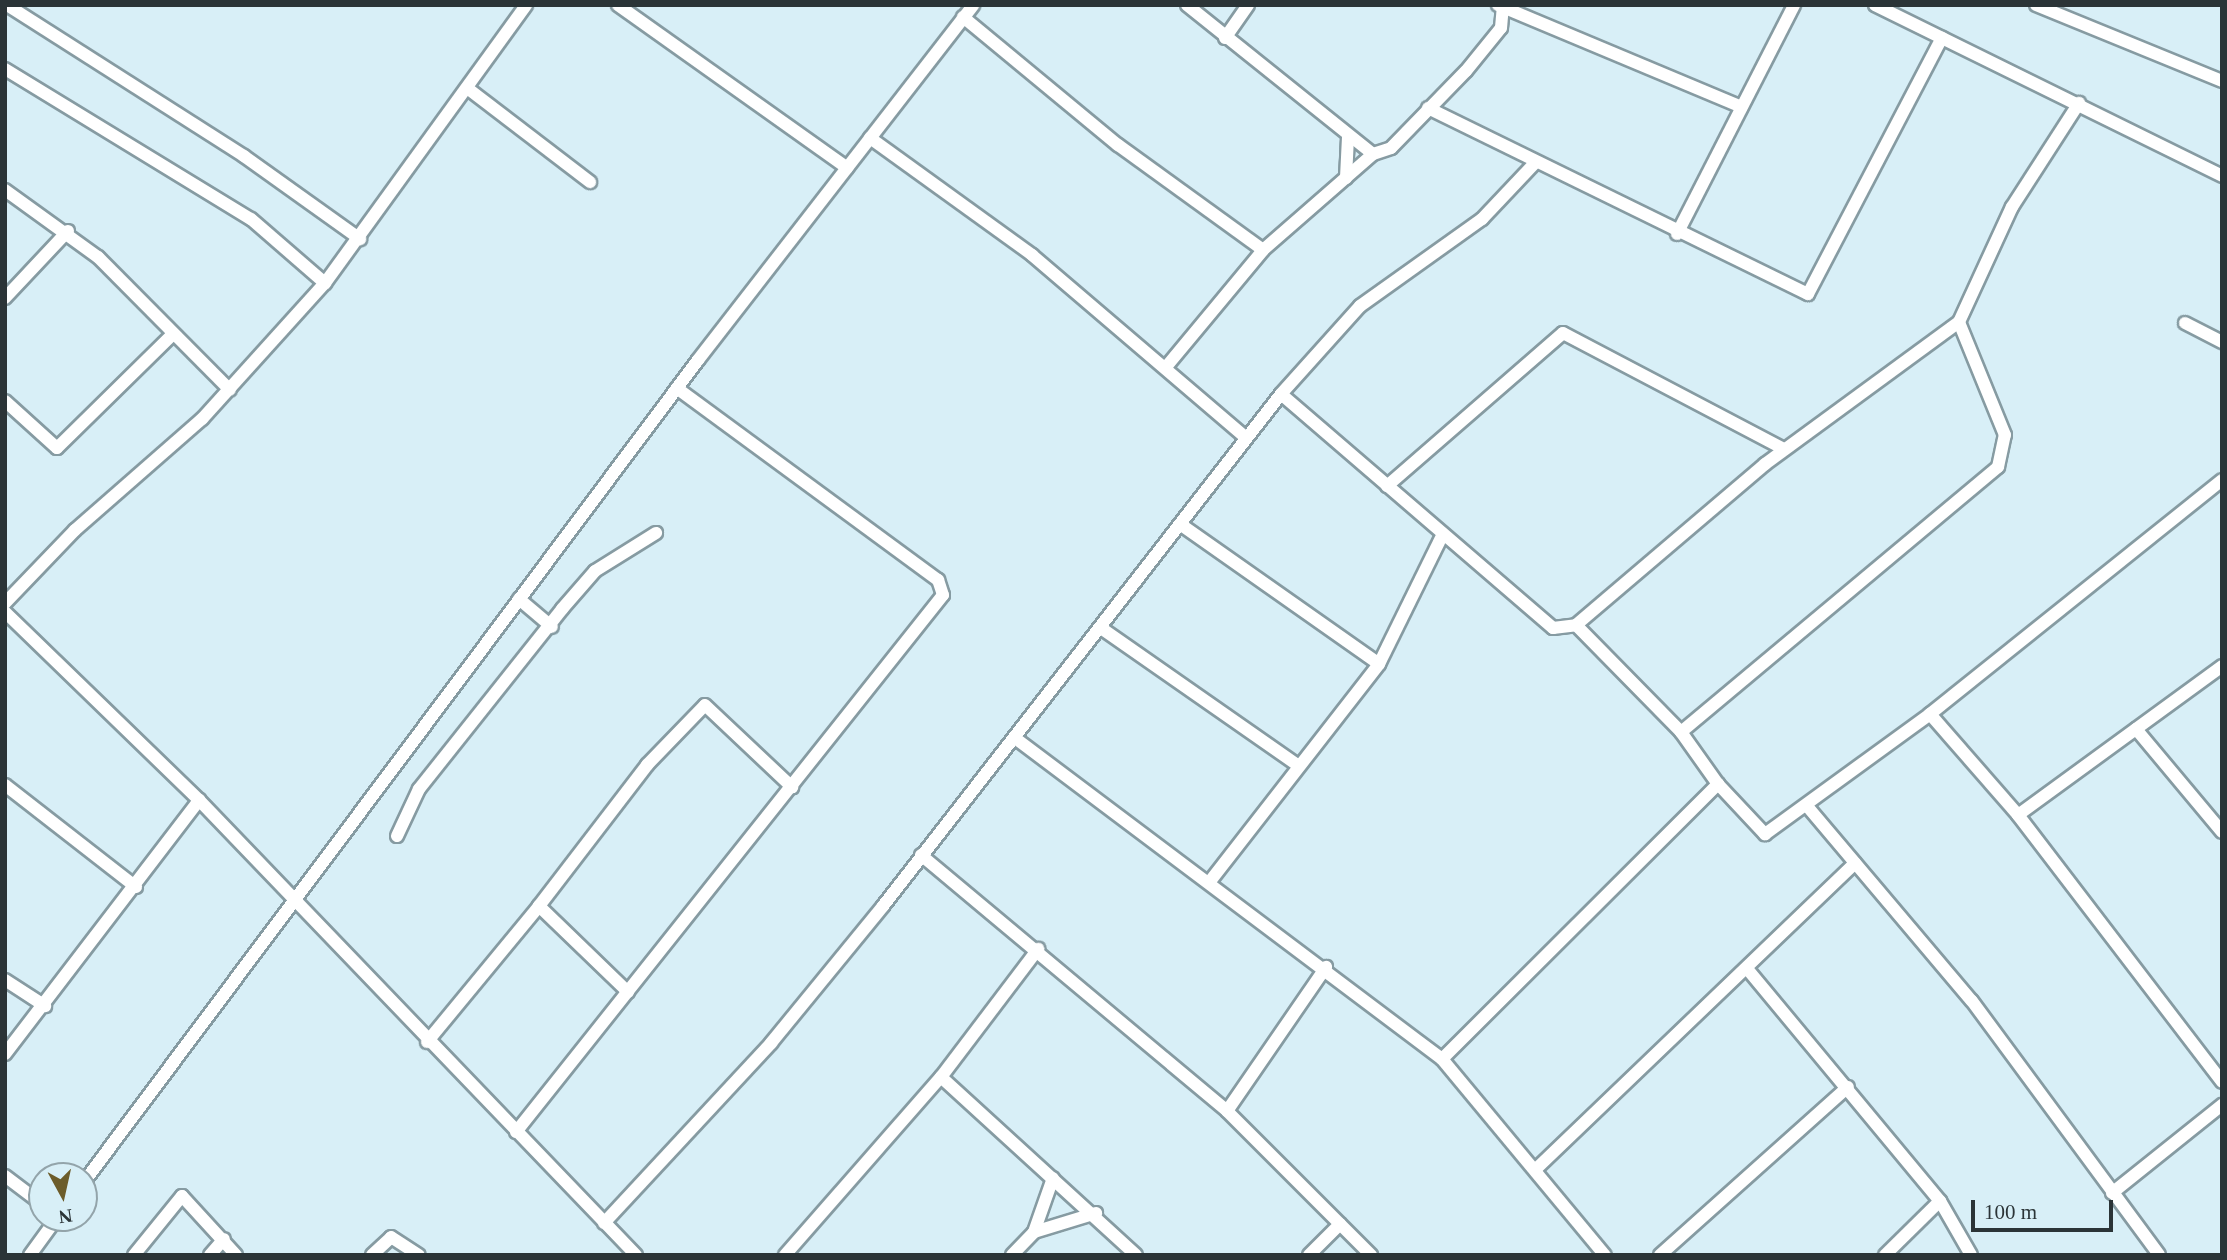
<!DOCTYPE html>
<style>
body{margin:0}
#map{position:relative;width:2227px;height:1260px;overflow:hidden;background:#d8eff7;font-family:"Times New Roman",serif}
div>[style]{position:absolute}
.roads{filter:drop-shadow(2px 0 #869ba2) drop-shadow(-2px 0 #869ba2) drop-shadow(0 2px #869ba2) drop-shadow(0 -2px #869ba2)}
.minor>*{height:12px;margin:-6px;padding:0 6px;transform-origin:6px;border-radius:6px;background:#fff}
span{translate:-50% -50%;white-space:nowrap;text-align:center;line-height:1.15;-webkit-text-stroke:7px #d8eff7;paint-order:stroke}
.frame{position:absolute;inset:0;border:7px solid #2b3437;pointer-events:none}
.north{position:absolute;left:28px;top:1162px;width:70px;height:70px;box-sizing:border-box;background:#d8eff7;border:2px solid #93a4aa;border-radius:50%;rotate:172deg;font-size:19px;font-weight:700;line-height:28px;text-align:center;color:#2b3437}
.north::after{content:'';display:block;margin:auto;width:24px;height:32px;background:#6c5c2a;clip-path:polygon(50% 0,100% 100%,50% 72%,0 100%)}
.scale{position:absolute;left:1971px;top:1200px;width:142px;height:32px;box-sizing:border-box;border:4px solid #2b3437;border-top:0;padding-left:9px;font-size:21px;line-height:24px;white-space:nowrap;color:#2b3437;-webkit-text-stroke:5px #d8eff7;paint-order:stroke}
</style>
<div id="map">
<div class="roads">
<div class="minor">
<i style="left:7px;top:5px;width:281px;rotate:32.5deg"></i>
<i style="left:244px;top:156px;width:143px;rotate:35.6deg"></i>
<i style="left:618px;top:5px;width:281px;rotate:35.4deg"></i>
<i style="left:1187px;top:5px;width:238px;rotate:38.7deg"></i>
<i style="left:1498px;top:5px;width:264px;rotate:22.7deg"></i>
<i style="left:1875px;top:5px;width:387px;rotate:26.2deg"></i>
<i style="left:2036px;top:5px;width:201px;rotate:22.2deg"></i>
<i style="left:963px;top:17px;width:201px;rotate:39.6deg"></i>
<i style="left:1118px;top:145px;width:179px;rotate:35.9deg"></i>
<i style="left:1225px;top:38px;width:40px;rotate:-55.1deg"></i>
<i style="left:5px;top:69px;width:288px;rotate:31.4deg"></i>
<i style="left:251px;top:219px;width:98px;rotate:40.9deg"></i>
<i style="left:467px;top:88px;width:155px;rotate:37.4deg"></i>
<i style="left:1428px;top:108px;width:423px;rotate:26.1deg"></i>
<i style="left:1808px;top:294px;width:289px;rotate:-62.4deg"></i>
<i style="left:870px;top:138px;width:200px;rotate:35.8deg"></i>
<i style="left:1032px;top:255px;width:277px;rotate:40.5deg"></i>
<i style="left:1346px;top:178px;width:41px;rotate:-87.2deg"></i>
<i style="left:5px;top:190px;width:115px;rotate:35.8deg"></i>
<i style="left:98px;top:257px;width:187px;rotate:45.2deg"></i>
<i style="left:1677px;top:234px;width:257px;rotate:-62.9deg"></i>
<i style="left:5px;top:298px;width:92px;rotate:-46.8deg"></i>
<i style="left:2185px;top:323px;width:42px;rotate:27.2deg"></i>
<i style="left:1166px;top:367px;width:152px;rotate:-50.3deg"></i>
<i style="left:1263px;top:250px;width:146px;rotate:-41.1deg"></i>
<i style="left:1373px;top:154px;width:19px;rotate:-18deg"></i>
<i style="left:1391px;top:148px;width:107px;rotate:-45.8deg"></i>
<i style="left:1466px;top:71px;width:55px;rotate:-50.9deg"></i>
<i style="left:1501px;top:28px;width:21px;rotate:-85deg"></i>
<i style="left:1281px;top:394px;width:118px;rotate:-48.1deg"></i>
<i style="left:1360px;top:306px;width:150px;rotate:-35.5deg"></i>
<i style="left:1482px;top:219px;width:77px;rotate:-46.6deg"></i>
<i style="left:5px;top:401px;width:70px;rotate:42.1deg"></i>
<i style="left:57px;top:448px;width:161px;rotate:-44.5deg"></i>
<i style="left:1387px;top:486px;width:233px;rotate:-41deg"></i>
<i style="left:1563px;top:333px;width:250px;rotate:27.7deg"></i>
<i style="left:1180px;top:524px;width:243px;rotate:35.1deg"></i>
<i style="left:519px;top:599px;width:43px;rotate:40.3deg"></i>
<i style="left:5px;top:603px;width:101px;rotate:-46.2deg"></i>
<i style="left:75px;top:530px;width:169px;rotate:-41.2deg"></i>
<i style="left:202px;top:419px;width:183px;rotate:-47.9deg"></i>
<i style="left:325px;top:283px;width:343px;rotate:-54.1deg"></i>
<i style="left:5px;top:612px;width:270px;rotate:44.1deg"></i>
<i style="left:199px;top:800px;width:631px;rotate:46.16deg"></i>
<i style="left:1576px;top:625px;width:248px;rotate:-40.4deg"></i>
<i style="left:1765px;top:464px;width:240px;rotate:-36.2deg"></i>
<i style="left:1101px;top:628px;width:241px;rotate:34.9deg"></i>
<i style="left:1930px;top:714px;width:134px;rotate:48.9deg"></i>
<i style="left:2018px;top:815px;width:336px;rotate:52.6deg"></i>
<i style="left:2136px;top:729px;width:134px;rotate:50.1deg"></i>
<i style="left:1681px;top:732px;width:413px;rotate:-39.9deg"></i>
<i style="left:1998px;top:467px;width:33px;rotate:-78deg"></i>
<i style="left:2005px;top:435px;width:122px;rotate:-112.2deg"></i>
<i style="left:1959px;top:322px;width:127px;rotate:-65.3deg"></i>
<i style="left:2012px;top:207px;width:124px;rotate:-57.2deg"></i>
<i style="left:1015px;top:738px;width:534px;rotate:36.93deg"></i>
<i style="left:1442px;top:1059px;width:255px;rotate:50.3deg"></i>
<i style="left:5px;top:785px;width:166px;rotate:37.9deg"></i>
<i style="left:1807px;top:806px;width:255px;rotate:49.8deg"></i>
<i style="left:1972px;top:1001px;width:315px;rotate:53.6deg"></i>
<i style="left:2018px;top:815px;width:253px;rotate:-36.1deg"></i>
<i style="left:397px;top:836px;width:52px;rotate:-64.9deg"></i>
<i style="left:419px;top:789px;width:230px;rotate:-51.5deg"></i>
<i style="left:562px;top:609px;width:50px;rotate:-49deg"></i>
<i style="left:595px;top:571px;width:72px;rotate:-31.9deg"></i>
<i style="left:921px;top:855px;width:399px;rotate:39.9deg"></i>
<i style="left:1227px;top:1111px;width:204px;rotate:45deg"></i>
<i style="left:1211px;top:880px;width:274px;rotate:-52.1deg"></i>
<i style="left:1379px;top:664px;width:140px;rotate:-63.8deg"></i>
<i style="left:1749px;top:971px;width:299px;rotate:50.3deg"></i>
<i style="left:1940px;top:1201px;width:62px;rotate:60.1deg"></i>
<i style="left:5px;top:980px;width:48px;rotate:33deg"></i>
<i style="left:628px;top:992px;width:124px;rotate:-136deg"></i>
<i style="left:539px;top:906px;width:178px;rotate:-52.5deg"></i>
<i style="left:647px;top:765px;width:83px;rotate:-46deg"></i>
<i style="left:705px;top:705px;width:120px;rotate:43.3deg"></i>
<i style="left:427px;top:1042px;width:176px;rotate:-50.5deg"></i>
<i style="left:5px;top:1054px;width:320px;rotate:-52.6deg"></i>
<i style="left:1442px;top:1059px;width:390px;rotate:-44.9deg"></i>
<i style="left:1718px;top:784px;width:69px;rotate:46.8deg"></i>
<i style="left:1765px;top:834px;width:204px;rotate:-36deg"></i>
<i style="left:1930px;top:714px;width:374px;rotate:-38.7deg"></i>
<i style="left:941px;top:1077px;width:264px;rotate:42.4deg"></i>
<i style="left:1227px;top:1111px;width:175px;rotate:-55.5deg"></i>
<i style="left:516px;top:1132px;width:686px;rotate:-51.51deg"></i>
<i style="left:943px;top:595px;width:16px;rotate:-108deg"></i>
<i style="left:938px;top:580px;width:324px;rotate:-143.7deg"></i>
<i style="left:1536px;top:1169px;width:442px;rotate:-43.8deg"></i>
<i style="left:5px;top:1176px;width:46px;rotate:37.1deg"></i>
<i style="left:84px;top:1182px;width:1026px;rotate:-53.24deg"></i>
<i style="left:698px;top:360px;width:449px;rotate:-52.2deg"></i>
<i style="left:2112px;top:1193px;width:141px;rotate:-38.7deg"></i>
<i style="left:604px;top:1223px;width:246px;rotate:-47.1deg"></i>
<i style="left:771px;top:1043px;width:177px;rotate:-50.7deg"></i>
<i style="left:883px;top:906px;width:648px;rotate:-52.14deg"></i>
<i style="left:1281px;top:394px;width:359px;rotate:40.7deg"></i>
<i style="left:1553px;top:628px;width:23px;rotate:-7deg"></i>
<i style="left:1576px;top:625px;width:150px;rotate:45.5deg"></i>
<i style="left:1681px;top:732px;width:64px;rotate:54.6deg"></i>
<i style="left:1034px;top:1232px;width:65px;rotate:-17deg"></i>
<i style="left:30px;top:1255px;width:46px;rotate:-53.9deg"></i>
<i style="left:134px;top:1255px;width:76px;rotate:-50.9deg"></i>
<i style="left:182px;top:1196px;width:80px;rotate:47.5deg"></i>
<i style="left:210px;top:1255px;width:21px;rotate:-49deg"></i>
<i style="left:372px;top:1255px;width:26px;rotate:-43deg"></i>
<i style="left:391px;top:1237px;width:33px;rotate:33deg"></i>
<i style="left:785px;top:1255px;width:237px;rotate:-48.8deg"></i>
<i style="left:941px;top:1077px;width:161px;rotate:-52.8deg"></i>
<i style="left:1012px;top:1255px;width:32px;rotate:-46deg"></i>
<i style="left:1034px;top:1232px;width:57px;rotate:-70.6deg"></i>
<i style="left:1309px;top:1255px;width:44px;rotate:-45deg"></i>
<i style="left:1660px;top:1255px;width:252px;rotate:-41.8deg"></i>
<i style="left:1885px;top:1255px;width:77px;rotate:-44.5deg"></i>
</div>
</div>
<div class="frame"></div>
<div class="north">N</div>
<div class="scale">100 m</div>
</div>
